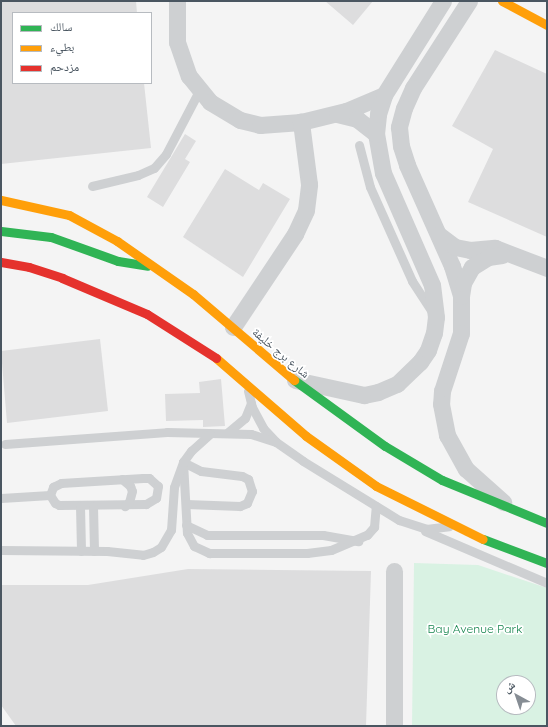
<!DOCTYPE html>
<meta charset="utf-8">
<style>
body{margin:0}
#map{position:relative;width:548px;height:727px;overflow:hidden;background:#f4f4f4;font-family:Quicksand,"Noto Naskh Arabic",sans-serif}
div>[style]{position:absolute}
.green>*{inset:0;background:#d9f2e3}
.building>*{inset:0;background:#ddddde}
.lane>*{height:9px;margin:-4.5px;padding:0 4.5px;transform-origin:4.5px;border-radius:4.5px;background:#ced0d2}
.street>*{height:17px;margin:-8.5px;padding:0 8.5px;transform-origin:8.5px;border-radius:8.5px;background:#ced0d2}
.fast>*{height:9px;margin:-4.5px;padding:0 4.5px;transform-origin:4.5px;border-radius:4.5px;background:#30b455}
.slow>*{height:9px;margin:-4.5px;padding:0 4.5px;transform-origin:4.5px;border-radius:4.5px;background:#ff9f0a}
.jam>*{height:9px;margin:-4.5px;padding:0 4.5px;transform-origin:4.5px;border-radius:4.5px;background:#e5322d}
span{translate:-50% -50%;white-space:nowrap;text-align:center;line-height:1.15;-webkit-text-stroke:3.5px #fff;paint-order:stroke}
.street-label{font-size:12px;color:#4a5661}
.park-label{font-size:12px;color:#17864f}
.frame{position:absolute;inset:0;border:2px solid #4a5661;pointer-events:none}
.legend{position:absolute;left:12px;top:12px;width:140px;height:72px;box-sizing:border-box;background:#fff;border:1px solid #b7bbc0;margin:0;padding:5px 7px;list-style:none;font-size:12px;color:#4a5661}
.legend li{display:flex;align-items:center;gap:8px;height:20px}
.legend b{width:20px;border:1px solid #b7bbc0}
.north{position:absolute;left:496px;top:675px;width:40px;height:40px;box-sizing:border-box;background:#fff;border:1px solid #b7bbc0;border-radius:50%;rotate:320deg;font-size:11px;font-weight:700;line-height:16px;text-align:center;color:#4a5661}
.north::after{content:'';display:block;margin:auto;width:14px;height:18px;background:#868d94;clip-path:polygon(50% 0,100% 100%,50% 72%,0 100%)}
</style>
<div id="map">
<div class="green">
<i style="clip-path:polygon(evenodd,414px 563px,478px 565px,547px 588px,547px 726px,412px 726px,414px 563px,504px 683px,528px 683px,528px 707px,504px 707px,504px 683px)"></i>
</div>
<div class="building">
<i style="clip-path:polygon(1px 1px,136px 1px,137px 13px,13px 13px,13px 83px,144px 83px,151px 148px,1px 164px)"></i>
<i style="clip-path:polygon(325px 1px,373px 1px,353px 25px)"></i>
<i style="clip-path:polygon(495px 50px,547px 74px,547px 237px,468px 202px,493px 149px,452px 126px)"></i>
<i style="clip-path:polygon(185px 134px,196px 141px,185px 159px,190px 162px,163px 207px,147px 197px)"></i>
<i style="clip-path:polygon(225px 169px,259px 190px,263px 183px,290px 199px,243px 277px,183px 237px)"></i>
<i style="clip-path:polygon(100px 339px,108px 411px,7px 423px,1px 351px)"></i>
<i style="clip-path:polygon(221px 379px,225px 426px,203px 427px,203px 420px,166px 421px,165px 394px,200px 393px,199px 382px)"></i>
<i style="clip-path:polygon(188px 569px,371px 571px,366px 726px,16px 726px,1px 705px,1px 585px,88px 585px)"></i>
</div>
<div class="lane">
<i style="left:359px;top:145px;width:43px;rotate:75.3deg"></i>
<i style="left:370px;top:187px;width:103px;rotate:65.9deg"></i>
<i style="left:412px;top:281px;width:38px;rotate:57deg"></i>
<i style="left:92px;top:186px;width:47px;rotate:-13.4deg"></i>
<i style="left:138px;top:175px;width:17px;rotate:-24deg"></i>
<i style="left:154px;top:168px;width:18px;rotate:-49deg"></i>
<i style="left:166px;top:154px;width:71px;rotate:-62.4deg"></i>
<i style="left:248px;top:391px;width:16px;rotate:76deg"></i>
<i style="left:252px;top:407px;width:24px;rotate:62deg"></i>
<i style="left:263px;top:428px;width:19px;rotate:47deg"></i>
<i style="left:276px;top:442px;width:33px;rotate:35deg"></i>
<i style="left:303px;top:461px;width:113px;rotate:31.6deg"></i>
<i style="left:399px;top:520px;width:28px;rotate:18deg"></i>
<i style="left:426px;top:529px;width:23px;rotate:-7deg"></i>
<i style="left:227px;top:433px;width:23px;rotate:-40deg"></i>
<i style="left:245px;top:418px;width:16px;rotate:-68deg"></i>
<i style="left:5px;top:444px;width:162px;rotate:-4.2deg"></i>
<i style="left:167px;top:432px;width:84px;rotate:1.4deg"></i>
<i style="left:251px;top:434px;width:26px;rotate:18deg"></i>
<i style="left:183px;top:462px;width:71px;rotate:86.8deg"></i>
<i style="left:187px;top:533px;width:15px;rotate:62deg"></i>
<i style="left:194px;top:546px;width:17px;rotate:25deg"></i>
<i style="left:209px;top:553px;width:98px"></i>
<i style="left:307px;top:553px;width:24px;rotate:-7deg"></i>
<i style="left:331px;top:550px;width:39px;rotate:-23deg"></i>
<i style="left:367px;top:535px;width:11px;rotate:-49deg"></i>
<i style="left:374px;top:527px;width:21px;rotate:-85deg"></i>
<i style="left:183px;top:462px;width:20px;rotate:27deg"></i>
<i style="left:201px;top:471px;width:41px;rotate:7deg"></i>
<i style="left:242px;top:476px;width:7px;rotate:27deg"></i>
<i style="left:248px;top:479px;width:13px;rotate:72deg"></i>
<i style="left:252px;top:491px;width:13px;rotate:113deg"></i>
<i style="left:247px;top:503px;width:8px;rotate:157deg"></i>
<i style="left:240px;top:506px;width:54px;rotate:-177.9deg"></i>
<i style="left:143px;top:478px;width:6px"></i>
<i style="left:149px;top:478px;width:12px;rotate:42deg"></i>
<i style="left:158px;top:486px;width:12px;rotate:99deg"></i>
<i style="left:156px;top:498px;width:12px;rotate:149deg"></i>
<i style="left:146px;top:504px;width:87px;rotate:179.3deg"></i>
<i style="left:59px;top:505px;width:4px;rotate:-153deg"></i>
<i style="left:55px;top:503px;width:9px;rotate:-122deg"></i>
<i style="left:50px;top:495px;width:9px;rotate:-69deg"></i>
<i style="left:53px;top:487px;width:9px;rotate:-27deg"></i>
<i style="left:61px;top:483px;width:82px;rotate:-3.5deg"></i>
<i style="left:122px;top:479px;width:11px;rotate:41deg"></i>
<i style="left:130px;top:486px;width:5px;rotate:68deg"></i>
<i style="left:132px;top:491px;width:11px;rotate:105deg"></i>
<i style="left:129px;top:502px;width:6px;rotate:135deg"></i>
<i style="left:1px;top:498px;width:49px;rotate:-3.5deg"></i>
<i style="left:80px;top:506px;width:45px;rotate:88.7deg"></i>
<i style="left:93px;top:506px;width:45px;rotate:88.7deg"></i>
<i style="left:186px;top:525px;width:23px;rotate:25deg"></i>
<i style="left:207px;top:535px;width:116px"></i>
<i style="left:323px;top:535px;width:36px;rotate:10deg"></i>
<i style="left:425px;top:531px;width:133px;rotate:23.1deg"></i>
<i style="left:1px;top:550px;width:106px;rotate:0.5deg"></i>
<i style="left:107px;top:551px;width:36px;rotate:6deg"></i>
<i style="left:143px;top:555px;width:10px;rotate:-17deg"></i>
<i style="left:153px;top:552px;width:9px;rotate:-32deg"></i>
<i style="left:161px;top:547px;width:20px;rotate:-60deg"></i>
<i style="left:171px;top:530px;width:43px;rotate:-86deg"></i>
<i style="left:174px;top:487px;width:27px;rotate:-70deg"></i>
<i style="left:183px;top:462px;width:14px;rotate:-54deg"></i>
<i style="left:191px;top:451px;width:25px;rotate:-42deg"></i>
</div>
<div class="street">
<i style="left:177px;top:1px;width:41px;rotate:90deg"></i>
<i style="left:177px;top:42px;width:36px;rotate:71deg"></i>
<i style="left:189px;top:76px;width:33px;rotate:51deg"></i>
<i style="left:210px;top:102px;width:35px;rotate:31deg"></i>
<i style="left:240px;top:120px;width:21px;rotate:14deg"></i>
<i style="left:260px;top:125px;width:41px;rotate:-4.2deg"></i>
<i style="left:301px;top:122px;width:46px;rotate:-13.7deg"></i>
<i style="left:346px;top:111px;width:41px;rotate:-22.8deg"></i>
<i style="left:469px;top:1px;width:103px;rotate:122.8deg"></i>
<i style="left:413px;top:88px;width:22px;rotate:114deg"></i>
<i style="left:404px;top:108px;width:20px;rotate:105deg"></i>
<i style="left:399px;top:127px;width:19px;rotate:84deg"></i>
<i style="left:401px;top:146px;width:20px;rotate:72deg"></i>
<i style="left:407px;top:165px;width:111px;rotate:66deg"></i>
<i style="left:452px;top:266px;width:31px;rotate:73deg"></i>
<i style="left:461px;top:296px;width:37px;rotate:90deg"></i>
<i style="left:461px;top:333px;width:61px;rotate:108.1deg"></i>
<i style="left:442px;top:391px;width:13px;rotate:94deg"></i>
<i style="left:441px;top:404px;width:32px;rotate:79deg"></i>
<i style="left:447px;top:435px;width:39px;rotate:61deg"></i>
<i style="left:466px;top:469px;width:50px;rotate:41.7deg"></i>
<i style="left:337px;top:114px;width:21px;rotate:14deg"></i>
<i style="left:357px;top:119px;width:24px;rotate:38deg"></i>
<i style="left:439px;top:235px;width:20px;rotate:37deg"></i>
<i style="left:455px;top:247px;width:15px;rotate:11deg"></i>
<i style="left:470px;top:250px;width:25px;rotate:-5deg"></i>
<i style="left:495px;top:248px;width:56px;rotate:21deg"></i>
<i style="left:461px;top:296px;width:13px;rotate:-81deg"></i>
<i style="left:463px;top:283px;width:18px;rotate:-61deg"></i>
<i style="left:472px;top:267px;width:19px;rotate:-32deg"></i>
<i style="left:488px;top:257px;width:14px;rotate:-8deg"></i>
<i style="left:233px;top:327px;width:112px;rotate:-56.3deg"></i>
<i style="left:295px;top:234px;width:26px;rotate:-65deg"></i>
<i style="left:306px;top:210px;width:26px;rotate:-83deg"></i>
<i style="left:309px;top:184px;width:63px;rotate:-97.4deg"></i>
<i style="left:295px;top:380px;width:71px;rotate:12.3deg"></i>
<i style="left:364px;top:395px;width:14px;rotate:-12deg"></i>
<i style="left:378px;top:392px;width:21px;rotate:-23deg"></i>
<i style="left:397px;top:384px;width:32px;rotate:-44deg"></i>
<i style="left:420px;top:362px;width:14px;rotate:-56deg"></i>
<i style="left:428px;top:350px;width:18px;rotate:-71deg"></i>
<i style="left:434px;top:333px;width:16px;rotate:-83deg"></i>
<i style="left:436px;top:317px;width:32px;rotate:-97deg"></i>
<i style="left:432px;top:285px;width:122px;rotate:-113.6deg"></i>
<i style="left:383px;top:173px;width:40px;rotate:-100deg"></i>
<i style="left:376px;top:134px;width:20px;rotate:-84deg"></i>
<i style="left:378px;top:114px;width:20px;rotate:-72deg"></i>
<i style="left:384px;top:95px;width:111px;rotate:-57.9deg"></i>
<i style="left:394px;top:726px;width:155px;rotate:-90deg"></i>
</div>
<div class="fast">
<i style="left:1px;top:231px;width:50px;rotate:6.8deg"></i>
<i style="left:51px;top:237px;width:71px;rotate:19.7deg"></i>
<i style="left:118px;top:261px;width:30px;rotate:9deg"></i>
<i style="left:294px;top:380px;width:112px;rotate:36deg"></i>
<i style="left:385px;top:446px;width:66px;rotate:30.8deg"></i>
<i style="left:442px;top:480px;width:113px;rotate:22.3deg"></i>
<i style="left:483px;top:539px;width:68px;rotate:20.6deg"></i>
</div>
<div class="slow">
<i style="left:502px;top:1px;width:51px;rotate:28.1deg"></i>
<i style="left:1px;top:200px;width:70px;rotate:12.4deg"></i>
<i style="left:69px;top:215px;width:55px;rotate:28.4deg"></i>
<i style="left:117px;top:241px;width:93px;rotate:34.9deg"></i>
<i style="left:193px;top:294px;width:133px;rotate:40.4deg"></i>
<i style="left:216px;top:358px;width:119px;rotate:40.9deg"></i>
<i style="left:306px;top:436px;width:86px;rotate:35.5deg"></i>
<i style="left:376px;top:486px;width:119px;rotate:26.4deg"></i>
</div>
<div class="jam">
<i style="left:1px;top:262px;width:28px;rotate:10deg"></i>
<i style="left:29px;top:267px;width:35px;rotate:18deg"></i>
<i style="left:62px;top:278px;width:92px;rotate:23deg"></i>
<i style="left:147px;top:314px;width:82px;rotate:32.5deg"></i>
</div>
<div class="street-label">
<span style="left:281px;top:353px;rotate:40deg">شارع برج خليفة</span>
</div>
<div class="park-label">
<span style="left:475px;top:629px">Bay Avenue Park</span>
</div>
<div class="frame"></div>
<ul class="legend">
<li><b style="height:5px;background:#30b455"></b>سالك</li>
<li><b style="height:5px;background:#ff9f0a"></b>بطيء</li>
<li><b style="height:5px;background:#e5322d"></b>مزدحم</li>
</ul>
<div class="north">ش</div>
</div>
